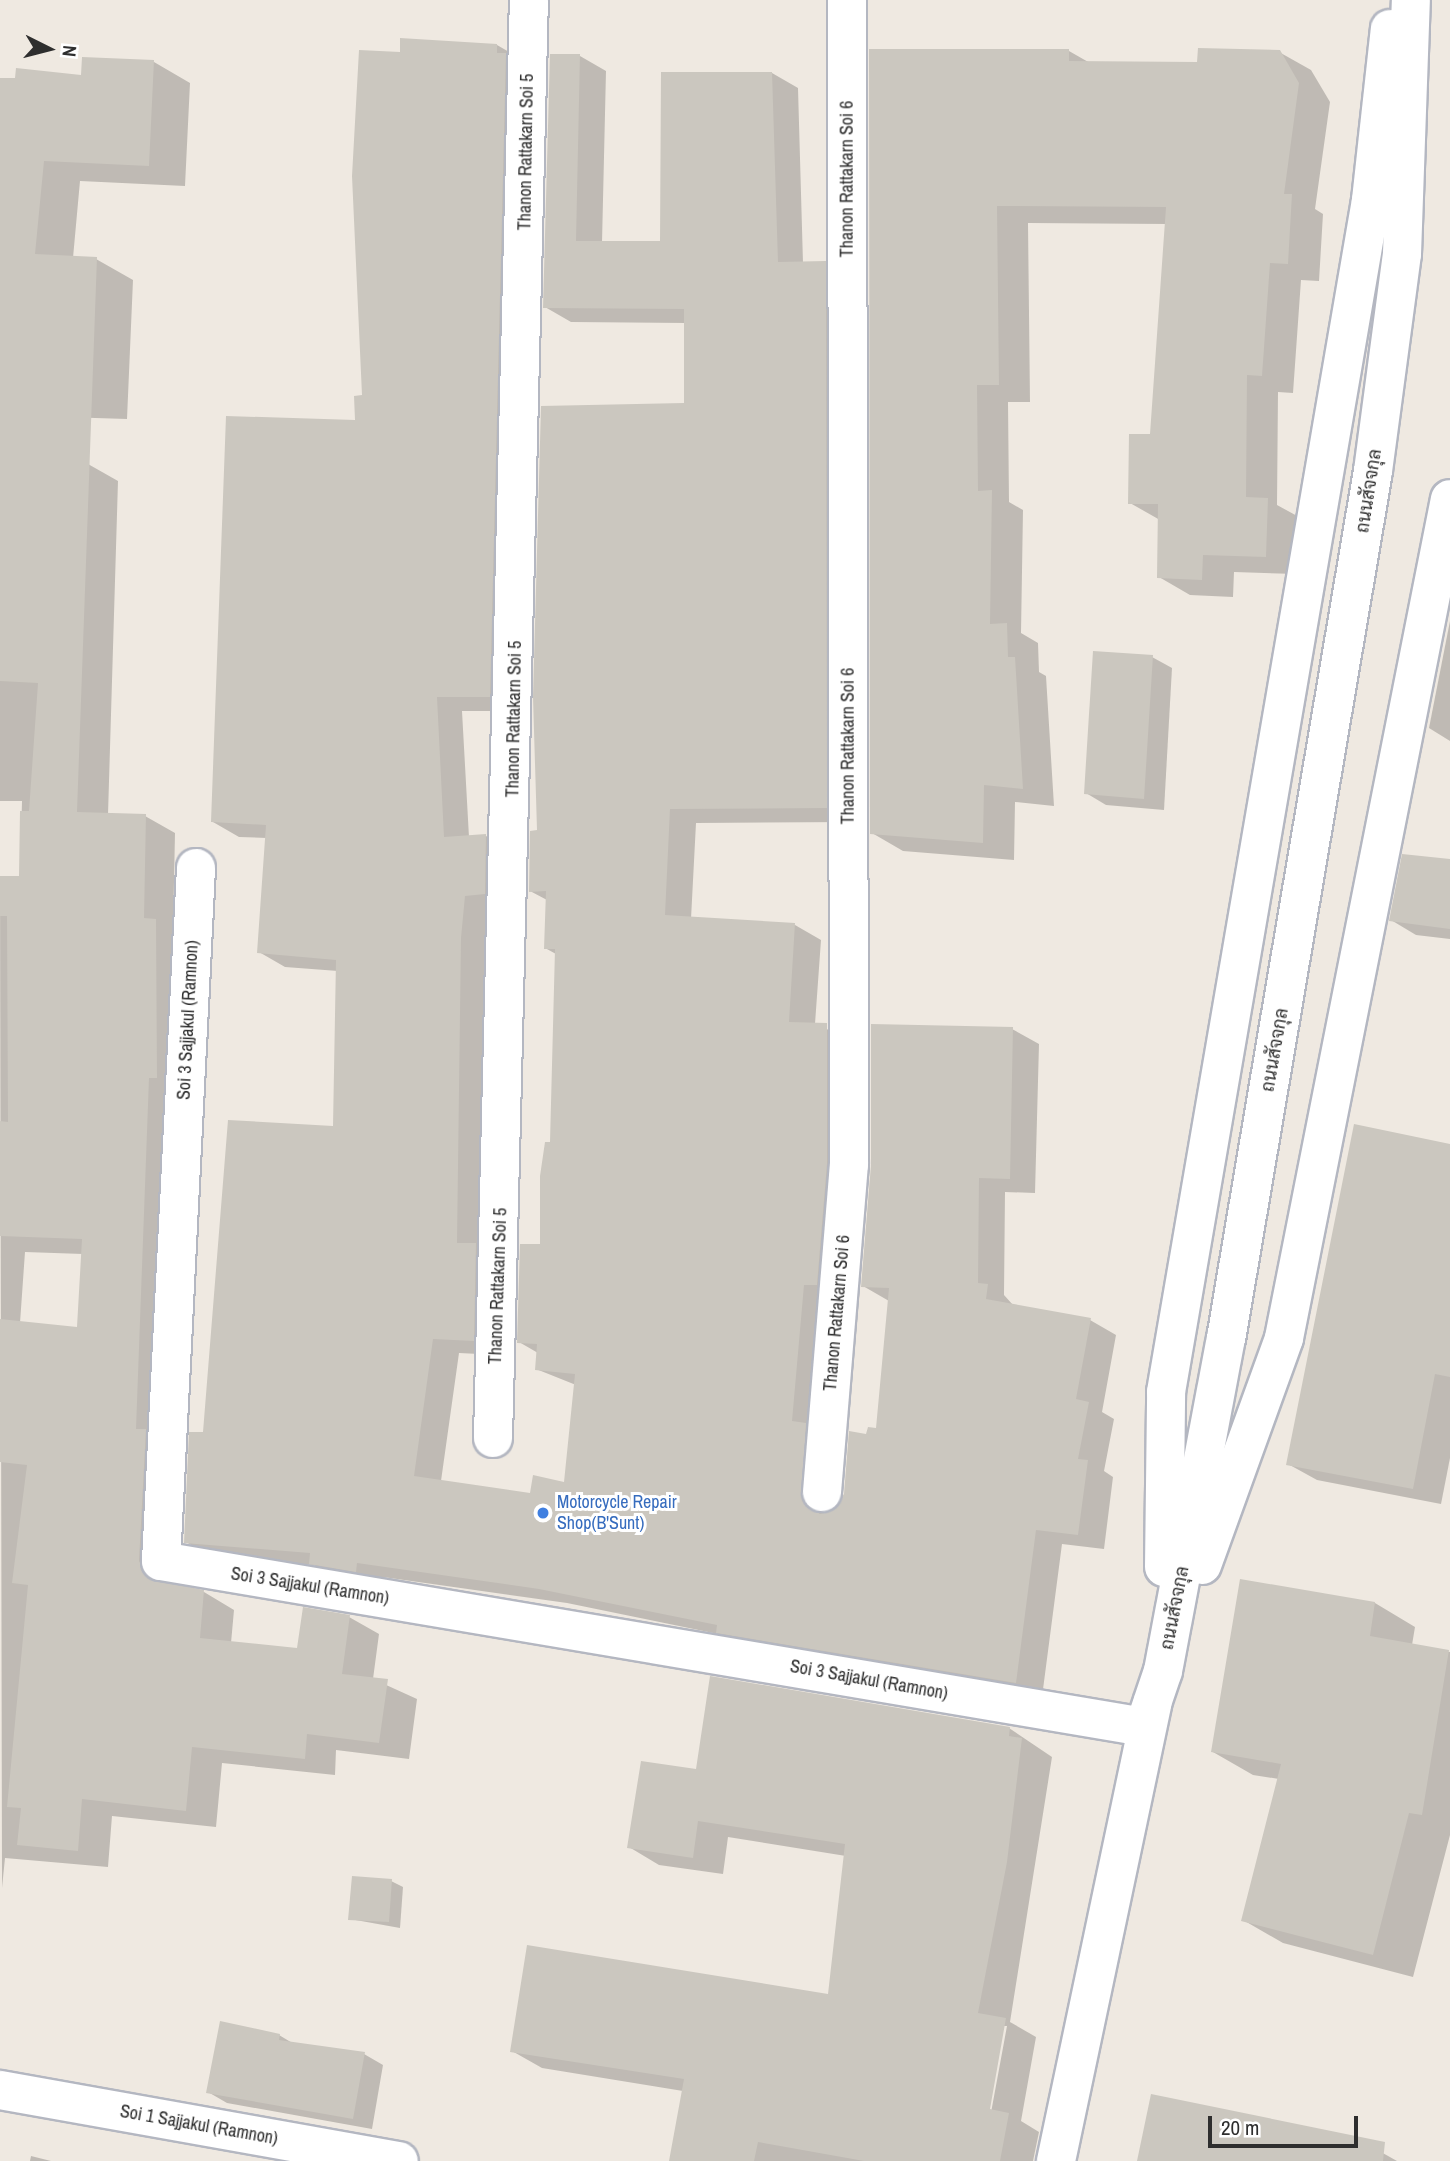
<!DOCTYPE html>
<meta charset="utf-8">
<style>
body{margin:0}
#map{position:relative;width:1450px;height:2161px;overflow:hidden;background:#efe9e1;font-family:"Archivo Narrow",Sarabun,sans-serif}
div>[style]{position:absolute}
.shadow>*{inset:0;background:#0003}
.building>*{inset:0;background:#cbc7bf}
.roads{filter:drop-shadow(2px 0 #b4b7c1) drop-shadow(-2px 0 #b4b7c1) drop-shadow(0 2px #b4b7c1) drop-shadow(0 -2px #b4b7c1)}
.minor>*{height:38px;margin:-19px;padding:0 19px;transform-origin:19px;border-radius:19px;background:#fff}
.dots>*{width:19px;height:19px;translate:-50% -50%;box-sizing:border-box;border:4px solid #fff;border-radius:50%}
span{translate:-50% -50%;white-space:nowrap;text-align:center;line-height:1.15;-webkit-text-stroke:6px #fff;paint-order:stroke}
.street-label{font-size:18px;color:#2e2e2e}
.shop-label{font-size:18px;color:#366cbe}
.left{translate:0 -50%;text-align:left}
.north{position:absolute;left:14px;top:14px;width:70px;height:70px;-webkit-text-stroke:5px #fff;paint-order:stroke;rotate:96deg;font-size:19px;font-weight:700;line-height:28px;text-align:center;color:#2e2e2e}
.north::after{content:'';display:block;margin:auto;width:24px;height:32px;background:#2e2e2e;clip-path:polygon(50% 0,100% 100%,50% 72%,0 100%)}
.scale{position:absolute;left:1208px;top:2116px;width:150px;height:32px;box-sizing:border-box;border:4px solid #2e2e2e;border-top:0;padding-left:9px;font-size:21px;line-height:24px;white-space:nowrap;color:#2e2e2e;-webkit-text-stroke:5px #fff;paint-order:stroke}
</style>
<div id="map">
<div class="shadow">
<i style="clip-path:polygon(497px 45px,523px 60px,515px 711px,462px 711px,469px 837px,486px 836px,512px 851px,499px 1355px,459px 1353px,441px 1481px,531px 1495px,566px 1484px,576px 1385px,536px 1369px,538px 1353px,519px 1342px,542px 1246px,552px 1144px,556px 954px,545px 948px,547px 900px,530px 891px,539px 832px,686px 405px,686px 323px,571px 322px,545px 307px,551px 55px,580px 56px,606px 71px,602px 243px,662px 243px,772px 73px,798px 88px,803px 263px,825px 263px,851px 278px,852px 822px,696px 823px,691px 919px,795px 925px,821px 940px,815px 1024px,852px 1040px,828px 1514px,845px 1495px,868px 1436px,877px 1430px,889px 1301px,863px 1286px,1012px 1029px,1039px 1044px,1035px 1193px,1005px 1192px,1004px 1295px,1013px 1305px,1090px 1320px,1116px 1335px,1102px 1412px,1114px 1419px,1104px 1471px,1113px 1477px,1104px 1549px,1062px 1544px,1042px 1697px,744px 1647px,723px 1635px,567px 1603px,383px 1577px,382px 1585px,337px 1578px,314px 1565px,212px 1557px,186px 1542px,335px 1128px,338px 971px,285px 967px,259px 952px,267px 838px,239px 837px,213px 822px,364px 397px,401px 54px)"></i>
<i style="clip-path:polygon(871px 51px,1069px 51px,1090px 63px,1199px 64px,1279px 52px,1311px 70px,1330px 102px,1315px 209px,1323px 214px,1319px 281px,1301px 280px,1293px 393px,1278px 392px,1277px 505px,1299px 517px,1297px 574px,1234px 572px,1233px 597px,1190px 595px,1159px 577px,1160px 520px,1130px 503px,1151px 436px,1167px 224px,1028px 223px,1030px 402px,1008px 402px,1009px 502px,1023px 510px,1021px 633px,1038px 643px,1039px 672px,1046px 676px,1054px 806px,1015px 802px,1014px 860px,903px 851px,872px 833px)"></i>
<i style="clip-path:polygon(154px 62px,190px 83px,185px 186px,80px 181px,73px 258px,96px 259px,133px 280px,127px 419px,0 415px,0 80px,82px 76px)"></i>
<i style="clip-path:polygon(evenodd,88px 464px,118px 481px,108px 815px,145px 816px,175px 833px,173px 931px,186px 938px,171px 1587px,204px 1592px,234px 1610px,231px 1643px,299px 1650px,349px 1617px,379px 1634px,373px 1679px,417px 1699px,409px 1759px,336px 1750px,335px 1775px,222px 1763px,216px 1827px,112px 1816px,108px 1867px,5px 1858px,2px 1888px,0 878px,20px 878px,22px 801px,0 801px,0 502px,88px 464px,25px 1252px,83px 1254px,78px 1329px,20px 1323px,25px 1252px)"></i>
<i style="clip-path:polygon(1450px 621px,1450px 741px,1429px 728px)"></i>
<i style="clip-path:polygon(1152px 657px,1172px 668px,1164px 810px,1106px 805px,1086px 793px)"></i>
<i style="clip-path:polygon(1450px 861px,1450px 939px,1416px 935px,1391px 920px)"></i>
<i style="clip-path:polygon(1450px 1146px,1450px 1458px,1441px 1504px,1317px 1480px,1288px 1464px)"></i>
<i style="clip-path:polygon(1241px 1581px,1375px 1603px,1415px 1627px,1412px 1645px,1450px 1652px,1450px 1835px,1413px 1977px,1283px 1943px,1243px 1920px,1279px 1779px,1253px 1775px,1213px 1752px)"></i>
<i style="clip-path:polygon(evenodd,1009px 1728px,1052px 1757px,1010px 2022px,1036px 2037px,1021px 2121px,1039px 2132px,1033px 2161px,671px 2161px,683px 2091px,542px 2068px,512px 2051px,829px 1996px,846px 1856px,728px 1837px,723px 1874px,659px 1865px,629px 1847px,698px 1771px,1009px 1728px,1003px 2026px,1007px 2026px,990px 2118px,986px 2118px,1003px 2026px)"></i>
<i style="clip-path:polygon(391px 1881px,403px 1887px,400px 1928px,350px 1919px)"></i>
<i style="clip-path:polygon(279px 2035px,294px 2044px,364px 2054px,383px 2065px,372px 2129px,227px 2103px,208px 2092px)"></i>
<i style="clip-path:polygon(1356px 2138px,1397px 2161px,1138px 2161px)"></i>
<i style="clip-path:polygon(31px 2156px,51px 2161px,30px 2161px)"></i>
</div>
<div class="building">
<i style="clip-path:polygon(400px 38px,497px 44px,497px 53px,506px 53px,490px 697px,437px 697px,444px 837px,486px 834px,485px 894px,465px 896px,461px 938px,457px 1243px,476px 1243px,474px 1341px,433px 1339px,414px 1476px,530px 1493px,533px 1475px,564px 1482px,575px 1374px,535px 1370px,537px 1344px,517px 1343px,520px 1244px,540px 1244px,540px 1176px,545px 1142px,550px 1142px,555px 949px,544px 949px,546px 891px,529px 892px,530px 831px,537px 830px,533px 697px,541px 406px,684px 403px,684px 309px,543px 308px,550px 54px,580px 54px,576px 241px,660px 241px,661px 72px,772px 72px,778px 262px,826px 261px,827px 808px,670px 809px,665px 915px,795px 923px,789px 1022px,827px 1023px,827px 1164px,817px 1285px,804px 1285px,792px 1421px,806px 1423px,802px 1501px,820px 1514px,832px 1511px,844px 1494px,849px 1431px,866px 1434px,868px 1427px,876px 1428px,889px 1288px,861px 1287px,871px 1165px,871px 1024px,1013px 1027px,1010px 1179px,979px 1178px,978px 1283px,988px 1284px,986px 1299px,1091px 1318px,1076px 1399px,1089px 1402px,1078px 1459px,1088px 1460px,1078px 1535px,1036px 1530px,1016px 1683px,716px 1633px,717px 1625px,539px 1589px,357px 1563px,356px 1572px,309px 1564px,310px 1553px,184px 1543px,189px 1432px,203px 1432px,228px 1120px,333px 1126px,336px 960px,257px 953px,266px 825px,211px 822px,226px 416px,355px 420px,354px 396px,362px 395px,352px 176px,359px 50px,400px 52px)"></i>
<i style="clip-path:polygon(1198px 48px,1280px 50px,1299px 83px,1284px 194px,1292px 194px,1288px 264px,1270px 263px,1262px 376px,1247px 375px,1246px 497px,1268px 498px,1266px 557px,1203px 555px,1202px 580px,1157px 578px,1158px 504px,1128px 504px,1129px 434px,1150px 434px,1166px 207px,997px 206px,999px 385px,977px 385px,978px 491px,992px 490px,990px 624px,1007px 623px,1008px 657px,1015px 657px,1023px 789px,984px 785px,983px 843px,870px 834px,869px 49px,1069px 49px,1069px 61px,1197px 62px)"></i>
<i style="clip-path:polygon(82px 57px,154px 60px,149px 166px,44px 161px,35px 254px,97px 257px,77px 812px,146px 814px,144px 918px,156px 919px,157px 1078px,149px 1078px,136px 1429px,146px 1429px,139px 1561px,148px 1579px,204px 1590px,200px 1638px,297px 1648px,303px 1607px,350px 1615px,342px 1674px,388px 1679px,379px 1743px,307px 1734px,305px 1759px,192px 1747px,186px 1811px,82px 1799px,78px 1851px,17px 1845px,21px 1808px,7px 1807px,28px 1585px,12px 1583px,27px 1465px,0 1462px,0 1319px,77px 1327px,82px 1239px,0 1236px,0 1121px,8px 1122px,7px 916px,0 916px,0 876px,19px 876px,20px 811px,29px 811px,38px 683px,0 681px,0 78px,15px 78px,16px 68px,81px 75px)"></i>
<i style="clip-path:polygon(1093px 651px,1153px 655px,1144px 799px,1084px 794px)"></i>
<i style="clip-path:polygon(1402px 854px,1450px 859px,1450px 929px,1389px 921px)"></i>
<i style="clip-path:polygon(1354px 1124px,1450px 1144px,1450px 1377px,1435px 1374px,1413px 1489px,1286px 1465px)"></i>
<i style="clip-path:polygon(1240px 1579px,1375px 1602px,1370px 1636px,1449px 1650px,1422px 1815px,1409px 1813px,1373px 1955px,1241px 1921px,1281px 1764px,1211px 1752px)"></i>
<i style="clip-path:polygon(710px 1676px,1010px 1727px,1009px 1736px,1022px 1738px,1007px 1862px,978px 2013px,1006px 2018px,990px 2109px,1009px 2113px,1000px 2161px,864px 2161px,758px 2142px,754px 2161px,669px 2161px,684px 2079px,510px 2052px,527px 1945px,828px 1994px,845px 1844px,698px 1821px,693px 1858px,627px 1848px,641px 1761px,696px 1769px)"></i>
<i style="clip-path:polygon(352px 1876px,392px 1879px,389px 1922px,348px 1920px)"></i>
<i style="clip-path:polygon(220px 2021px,280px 2034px,279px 2040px,365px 2052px,353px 2119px,206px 2093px)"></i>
<i style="clip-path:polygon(1151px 2094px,1385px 2142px,1383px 2161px,1137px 2161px)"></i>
</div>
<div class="roads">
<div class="minor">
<i style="left:196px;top:868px;width:694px;rotate:92.89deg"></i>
<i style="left:161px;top:1561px;width:997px;rotate:9.59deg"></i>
<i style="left:493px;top:1438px;width:1438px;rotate:-88.57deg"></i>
<i style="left:822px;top:1492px;width:328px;rotate:-85.3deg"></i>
<i style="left:849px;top:1165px;width:1165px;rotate:-90.1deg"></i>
<i style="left:1202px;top:1565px;width:241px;rotate:-70.1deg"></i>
<i style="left:1284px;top:1338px;width:855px;rotate:-78.81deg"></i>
<i style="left:1164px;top:1567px;width:175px;rotate:-89.3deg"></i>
<i style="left:1166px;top:1392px;width:1209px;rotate:-80.24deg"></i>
<i style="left:1371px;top:200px;width:172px;rotate:-83.7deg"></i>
<i style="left:1144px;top:1727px;width:59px;rotate:-71.3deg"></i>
<i style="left:1163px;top:1671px;width:338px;rotate:-79.3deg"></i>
<i style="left:1226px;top:1339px;width:880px;rotate:-80.39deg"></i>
<i style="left:1373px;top:471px;width:219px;rotate:-82.4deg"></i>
<i style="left:1402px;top:254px;width:254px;rotate:-88deg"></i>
<i style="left:0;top:2090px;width:405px;rotate:10.1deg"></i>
<i style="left:1056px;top:2161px;width:467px;rotate:-78.1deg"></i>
</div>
</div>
<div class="dots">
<i style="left:543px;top:1513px;background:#3f7fe0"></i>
</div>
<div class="street-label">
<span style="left:526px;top:152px;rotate:-89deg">Thanon Rattakarn Soi 5</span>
<span style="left:847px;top:179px;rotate:-90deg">Thanon Rattakarn Soi 6</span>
<span style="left:1369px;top:491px;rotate:-81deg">ถนนสัจจกุล</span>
<span style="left:514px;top:719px;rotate:-89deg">Thanon Rattakarn Soi 5</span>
<span style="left:848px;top:746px;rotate:-90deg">Thanon Rattakarn Soi 6</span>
<span style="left:188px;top:1020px;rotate:-87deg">Soi 3 Sajjakul (Ramnon)</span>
<span style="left:1275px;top:1050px;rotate:-80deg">ถนนสัจจกุล</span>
<span style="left:498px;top:1286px;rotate:-88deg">Thanon Rattakarn Soi 5</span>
<span style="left:837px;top:1313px;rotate:-85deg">Thanon Rattakarn Soi 6</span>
<span style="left:310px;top:1586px;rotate:9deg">Soi 3 Sajjakul (Ramnon)</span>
<span style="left:1175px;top:1608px;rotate:-79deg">ถนนสัจจกุล</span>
<span style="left:869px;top:1680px;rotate:10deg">Soi 3 Sajjakul (Ramnon)</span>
<span style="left:199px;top:2125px;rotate:10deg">Soi 1 Sajjakul (Ramnon)</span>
</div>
<div class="shop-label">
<span class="left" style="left:557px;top:1513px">Motorcycle Repair<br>Shop(B'Sunt)</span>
</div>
<div class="north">N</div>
<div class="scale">20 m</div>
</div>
